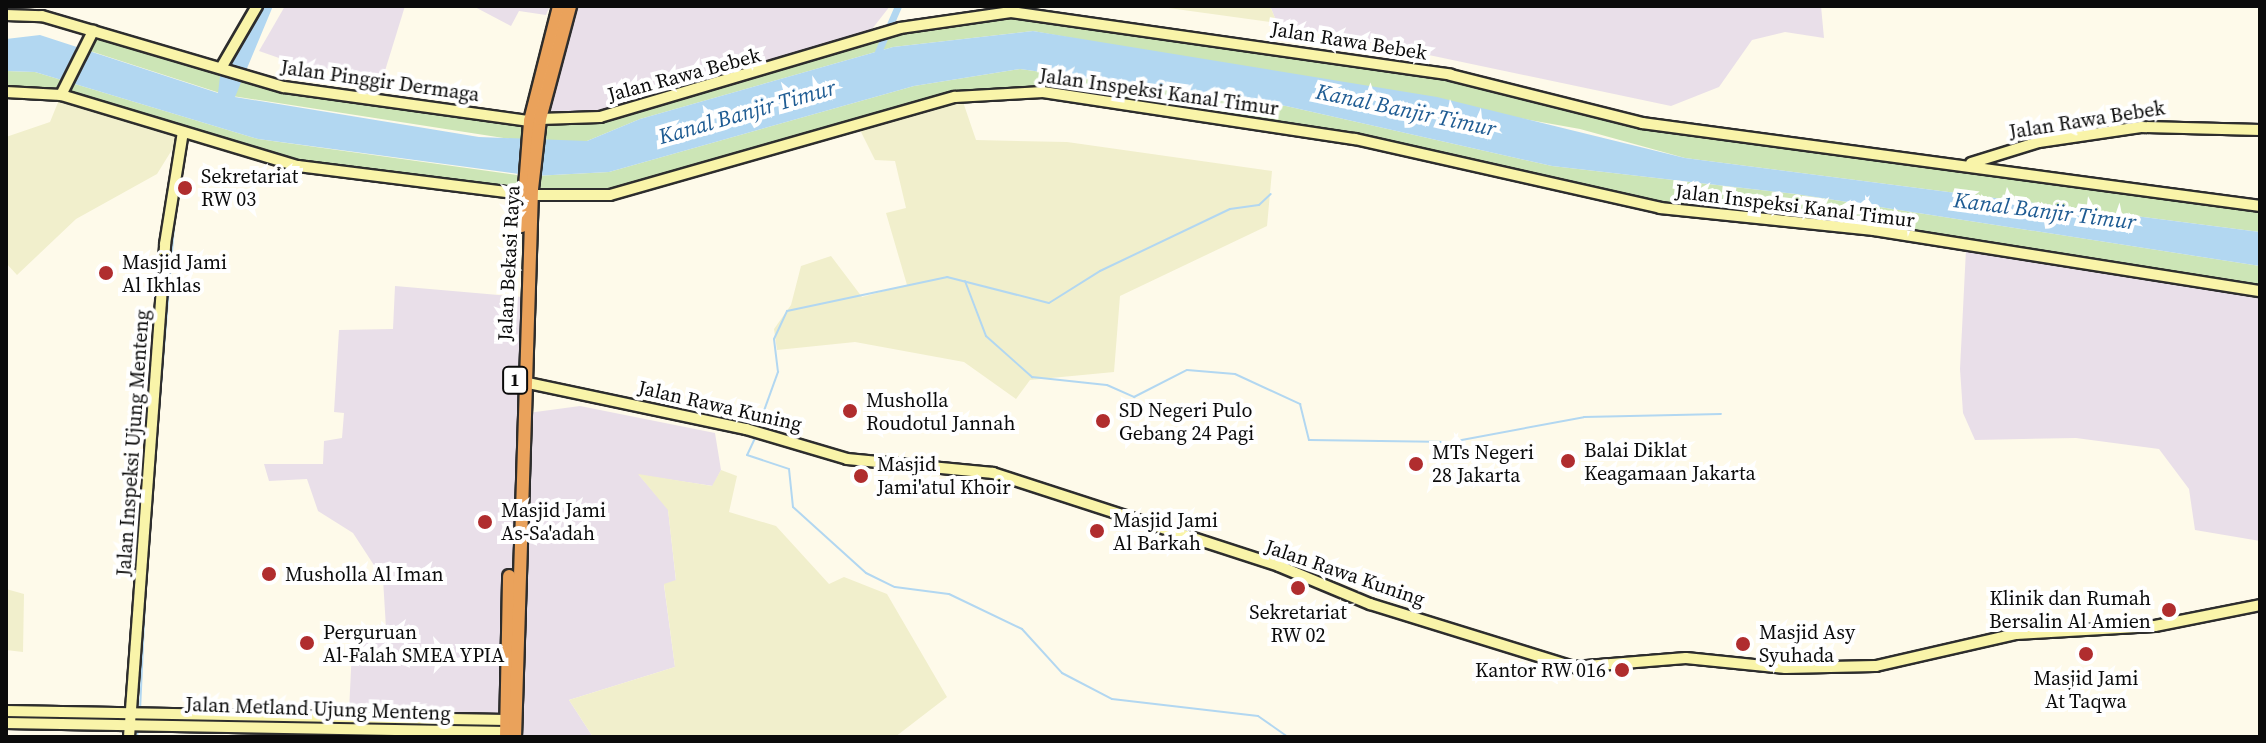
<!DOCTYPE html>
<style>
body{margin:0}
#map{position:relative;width:2266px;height:743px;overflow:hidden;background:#fefaea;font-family:"Source Serif 4",serif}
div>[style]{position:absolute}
.industrial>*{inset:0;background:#e9dfe9}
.farmland>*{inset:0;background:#f1efcc}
.green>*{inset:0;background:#cce5b6}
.water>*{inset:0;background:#b2d7f1}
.stream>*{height:2px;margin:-1px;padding:0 1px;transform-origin:1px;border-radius:1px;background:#b2d7f1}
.canal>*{height:7px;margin:-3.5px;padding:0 3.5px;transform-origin:3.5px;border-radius:3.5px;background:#b2d7f1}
.roads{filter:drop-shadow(2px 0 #2d2d2d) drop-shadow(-2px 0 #2d2d2d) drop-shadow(0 2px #2d2d2d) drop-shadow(0 -2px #2d2d2d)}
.secondary>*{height:10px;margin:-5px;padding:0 5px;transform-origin:5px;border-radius:5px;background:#f9f4a9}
.highway>*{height:12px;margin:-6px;padding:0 6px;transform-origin:6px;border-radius:6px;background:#eaa25b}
.dots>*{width:22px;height:22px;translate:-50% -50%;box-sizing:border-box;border:4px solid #fff;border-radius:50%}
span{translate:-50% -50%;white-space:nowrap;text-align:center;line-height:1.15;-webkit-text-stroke:8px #fff;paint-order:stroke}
.shield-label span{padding:2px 6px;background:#fff;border:2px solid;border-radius:6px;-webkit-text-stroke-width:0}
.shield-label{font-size:18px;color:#0b0b0b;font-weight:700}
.street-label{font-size:20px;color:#0b0b0b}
.poi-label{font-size:20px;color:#0b0b0b}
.left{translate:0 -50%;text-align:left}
.right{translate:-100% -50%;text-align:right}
.water-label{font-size:22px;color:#1e5b92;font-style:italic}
.frame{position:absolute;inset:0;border:8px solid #0b0b0b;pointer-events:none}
</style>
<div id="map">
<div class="industrial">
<i style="clip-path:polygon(285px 6px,405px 6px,384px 74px,305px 67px,259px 51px)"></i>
<i style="clip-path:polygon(473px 6px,550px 6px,546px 15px,519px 11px,511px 26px)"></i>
<i style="clip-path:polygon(575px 6px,890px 6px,865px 38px,624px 110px,540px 119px)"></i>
<i style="clip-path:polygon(1270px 6px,1821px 6px,1824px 38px,1785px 32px,1752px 40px,1719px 87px,1671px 106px,1277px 23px)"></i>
<i style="clip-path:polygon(1966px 249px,2260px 292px,2260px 541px,2195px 530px,2189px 489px,2159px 449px,2076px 438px,1975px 440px,1963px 413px,1960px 369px)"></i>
<i style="clip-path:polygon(395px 286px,533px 298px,528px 413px,580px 406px,715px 433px,721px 470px,713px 486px,639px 475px,668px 509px,676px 581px,664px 585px,675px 667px,569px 700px,593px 737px,308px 737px,320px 711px,349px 711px,353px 629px,386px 628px,383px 579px,353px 533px,318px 511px,307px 479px,269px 481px,264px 464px,323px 464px,324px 441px,342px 438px,344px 413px,334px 412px,339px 330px,393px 329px)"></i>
</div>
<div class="farmland">
<i style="clip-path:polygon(1154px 6px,1270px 6px,1277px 23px)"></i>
<i style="clip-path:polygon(61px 95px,183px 132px,157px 174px,76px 219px,17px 275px,6px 263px,6px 137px,50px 122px)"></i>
<i style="clip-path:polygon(961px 96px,976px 140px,1067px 142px,1272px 171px,1267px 226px,1120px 296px,1114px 372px,1030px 380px,1016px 399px,964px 362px,855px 342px,777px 350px,774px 329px,791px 305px,801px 266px,831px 256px,862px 297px,907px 285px,886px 213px,906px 208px,895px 161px,875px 160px,857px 124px)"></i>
<i style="clip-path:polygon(721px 470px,737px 476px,729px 512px,776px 526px,829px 584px,844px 577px,887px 594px,947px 697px,895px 737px,593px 737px,569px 700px,675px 667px,664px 584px,676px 580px,668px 510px,638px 474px,712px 486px)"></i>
<i style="clip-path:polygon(6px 589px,24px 594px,23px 652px,6px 650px)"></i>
</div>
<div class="green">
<i style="clip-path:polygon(1011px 12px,1420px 70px,1642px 123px,2260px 206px,2260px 232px,1685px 158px,1580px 129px,1033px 31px,893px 47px,640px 119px,587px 141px,537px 142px,540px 119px,583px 120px,900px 28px)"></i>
<i style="clip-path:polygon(93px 31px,285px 87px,530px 121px,529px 142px,226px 95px,84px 49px)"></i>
<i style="clip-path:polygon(1020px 69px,1286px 106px,1552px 166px,1796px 194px,2260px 266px,2260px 291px,1714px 215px,1420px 152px,1042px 91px,961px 96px,610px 195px,532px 195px,534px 176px,609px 172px,914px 86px)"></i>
<i style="clip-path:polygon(6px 71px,35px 72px,258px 139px,517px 175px,521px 189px,298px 166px,61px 95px,6px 92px)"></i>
</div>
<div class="water">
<i style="clip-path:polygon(258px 6px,273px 6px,235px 97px,479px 137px,587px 141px,640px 119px,893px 47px,1033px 31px,1437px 97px,1685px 158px,2260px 232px,2260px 266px,1796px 194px,1552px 166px,1286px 106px,1020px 69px,914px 86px,609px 172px,534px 176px,258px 139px,35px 72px,6px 71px,6px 39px,40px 35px,218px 93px,221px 68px)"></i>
</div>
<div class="stream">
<i style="left:965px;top:281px;width:59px;rotate:69.1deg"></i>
<i style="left:986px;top:336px;width:62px;rotate:41.7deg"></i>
<i style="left:1032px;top:377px;width:75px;rotate:6.1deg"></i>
<i style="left:1107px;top:385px;width:30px;rotate:24deg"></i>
<i style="left:1134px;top:397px;width:59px;rotate:-27deg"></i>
<i style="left:1187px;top:370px;width:48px;rotate:4.8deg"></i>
<i style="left:1235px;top:374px;width:72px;rotate:24.8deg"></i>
<i style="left:1300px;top:404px;width:37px;rotate:76deg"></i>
<i style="left:1309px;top:440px;width:142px;rotate:0.8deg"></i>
<i style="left:1451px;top:442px;width:135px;rotate:-10.6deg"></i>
<i style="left:1584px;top:417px;width:137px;rotate:-1.3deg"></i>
<i style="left:757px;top:430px;width:62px;rotate:-70.1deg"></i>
<i style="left:778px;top:372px;width:33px;rotate:-97deg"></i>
<i style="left:774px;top:339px;width:31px;rotate:-65deg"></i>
<i style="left:787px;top:311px;width:164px;rotate:-12deg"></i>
<i style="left:947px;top:277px;width:105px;rotate:14.3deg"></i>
<i style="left:1049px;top:303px;width:60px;rotate:-32.1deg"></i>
<i style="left:1100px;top:271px;width:144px;rotate:-25.5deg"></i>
<i style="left:1230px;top:209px;width:29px;rotate:-8deg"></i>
<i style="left:1259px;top:205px;width:16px;rotate:-43deg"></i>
<i style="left:756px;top:436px;width:21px;rotate:115deg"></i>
<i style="left:747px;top:455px;width:44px;rotate:18.4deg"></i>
<i style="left:789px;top:469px;width:38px;rotate:84deg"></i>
<i style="left:793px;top:507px;width:98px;rotate:42.1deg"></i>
<i style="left:866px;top:573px;width:32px;rotate:26deg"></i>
<i style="left:895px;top:587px;width:54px;rotate:7.4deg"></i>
<i style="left:949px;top:594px;width:81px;rotate:25.6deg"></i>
<i style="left:1022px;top:629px;width:59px;rotate:47.7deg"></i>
<i style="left:1062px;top:673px;width:56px;rotate:27.5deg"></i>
<i style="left:1112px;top:699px;width:147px;rotate:6.6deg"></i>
<i style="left:1258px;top:716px;width:37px;rotate:35deg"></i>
<i style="left:149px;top:531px;width:318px;rotate:-85.3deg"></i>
<i style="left:140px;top:711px;width:134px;rotate:-87.4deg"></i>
<i style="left:137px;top:737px;width:8px;rotate:-83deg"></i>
</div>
<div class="canal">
<i style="left:878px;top:52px;width:50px;rotate:-66.5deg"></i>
</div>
<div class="roads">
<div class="secondary">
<i style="left:6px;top:15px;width:36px;rotate:2deg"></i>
<i style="left:42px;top:16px;width:252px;rotate:16.4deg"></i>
<i style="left:284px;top:87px;width:248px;rotate:7.9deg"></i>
<i style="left:221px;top:68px;width:72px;rotate:-59.9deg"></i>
<i style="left:6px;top:92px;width:55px;rotate:3.1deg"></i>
<i style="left:61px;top:95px;width:247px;rotate:16.7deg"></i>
<i style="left:298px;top:166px;width:228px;rotate:7.1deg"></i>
<i style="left:61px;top:95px;width:72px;rotate:-63.4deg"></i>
<i style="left:540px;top:119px;width:60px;rotate:-1.9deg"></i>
<i style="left:600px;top:117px;width:313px;rotate:-16.5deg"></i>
<i style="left:900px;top:28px;width:112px;rotate:-8.2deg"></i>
<i style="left:1011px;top:12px;width:444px;rotate:8.1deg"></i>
<i style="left:1451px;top:75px;width:197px;rotate:14.1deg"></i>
<i style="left:1642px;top:123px;width:624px;rotate:7.65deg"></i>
<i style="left:1971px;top:163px;width:71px;rotate:-17.2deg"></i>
<i style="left:2039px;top:142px;width:103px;rotate:-8.4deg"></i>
<i style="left:2141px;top:127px;width:119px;rotate:1.4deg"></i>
<i style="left:532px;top:195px;width:78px"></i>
<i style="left:610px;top:195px;width:359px;rotate:-15.9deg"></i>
<i style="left:955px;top:97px;width:88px;rotate:-3.3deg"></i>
<i style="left:1043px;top:92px;width:316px;rotate:8.6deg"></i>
<i style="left:1355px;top:139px;width:313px;rotate:12.7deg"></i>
<i style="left:1660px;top:208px;width:215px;rotate:5.9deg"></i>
<i style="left:1874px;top:230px;width:391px;rotate:9deg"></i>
<i style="left:523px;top:382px;width:228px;rotate:11.9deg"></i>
<i style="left:746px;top:429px;width:105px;rotate:16.5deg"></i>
<i style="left:847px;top:459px;width:147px;rotate:5.5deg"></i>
<i style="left:993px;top:473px;width:301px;rotate:18deg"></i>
<i style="left:1279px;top:566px;width:99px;rotate:22.7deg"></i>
<i style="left:1370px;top:604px;width:214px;rotate:17.2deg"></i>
<i style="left:1574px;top:667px;width:112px;rotate:-4.6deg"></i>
<i style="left:1686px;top:658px;width:100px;rotate:5.8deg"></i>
<i style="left:1785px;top:668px;width:91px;rotate:-1.3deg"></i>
<i style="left:1876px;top:666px;width:144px;rotate:-12.9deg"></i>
<i style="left:2016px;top:634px;width:139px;rotate:-3.3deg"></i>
<i style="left:2155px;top:626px;width:107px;rotate:-11.3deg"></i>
<i style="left:6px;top:711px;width:500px;rotate:1.03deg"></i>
<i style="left:6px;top:723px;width:500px;rotate:1.03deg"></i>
<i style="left:129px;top:737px;width:494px;rotate:-85.8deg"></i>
<i style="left:165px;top:244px;width:113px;rotate:-80.9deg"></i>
</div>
<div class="highway">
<i style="left:522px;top:226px;width:105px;rotate:-85.6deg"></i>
<i style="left:530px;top:121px;width:119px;rotate:-75.8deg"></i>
<i style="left:506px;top:737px;width:161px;rotate:-88.9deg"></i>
<i style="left:515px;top:737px;width:548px;rotate:-88.22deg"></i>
<i style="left:532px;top:189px;width:70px;rotate:-83.5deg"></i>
<i style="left:540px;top:119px;width:117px;rotate:-75.1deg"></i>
</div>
</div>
<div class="dots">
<i style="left:185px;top:188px;background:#b02d2e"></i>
<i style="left:106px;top:273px;background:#b02d2e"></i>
<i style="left:850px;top:411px;background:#b02d2e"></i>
<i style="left:1103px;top:421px;background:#b02d2e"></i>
<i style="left:1568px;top:461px;background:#b02d2e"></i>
<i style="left:1416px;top:464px;background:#b02d2e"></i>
<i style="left:861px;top:476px;background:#b02d2e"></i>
<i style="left:485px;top:522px;background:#b02d2e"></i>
<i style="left:1097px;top:531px;background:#b02d2e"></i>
<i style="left:269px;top:574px;background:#b02d2e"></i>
<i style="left:1298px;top:588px;background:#b02d2e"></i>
<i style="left:2169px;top:610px;background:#b02d2e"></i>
<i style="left:307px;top:643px;background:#b02d2e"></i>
<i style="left:1743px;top:644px;background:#b02d2e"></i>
<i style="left:2086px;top:654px;background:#b02d2e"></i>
<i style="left:1622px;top:670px;background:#b02d2e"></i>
</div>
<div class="shield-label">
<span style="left:515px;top:380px">1</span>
</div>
<div class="street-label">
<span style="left:1349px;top:41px;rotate:9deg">Jalan Rawa Bebek</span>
<span style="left:684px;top:75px;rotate:-15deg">Jalan Rawa Bebek</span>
<span style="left:380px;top:81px;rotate:8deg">Jalan Pinggir Dermaga</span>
<span style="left:1159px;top:92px;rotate:8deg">Jalan Inspeksi Kanal Timur</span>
<span style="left:2087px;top:120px;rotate:-9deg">Jalan Rawa Bebek</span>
<span style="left:1795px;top:206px;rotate:7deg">Jalan Inspeksi Kanal Timur</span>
<span style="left:509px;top:263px;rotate:-87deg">Jalan Bekasi Raya</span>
<span style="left:720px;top:406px;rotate:13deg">Jalan Rawa Kuning</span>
<span style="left:133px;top:443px;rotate:-86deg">Jalan Inspeksi Ujung Menteng</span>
<span style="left:1345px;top:573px;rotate:19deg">Jalan Rawa Kuning</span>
<span style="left:318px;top:709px;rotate:2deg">Jalan Metland Ujung Menteng</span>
</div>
<div class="poi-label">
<span class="left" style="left:201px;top:188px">Sekretariat<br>RW 03</span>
<span class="left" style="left:122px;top:274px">Masjid Jami<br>Al Ikhlas</span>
<span class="left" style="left:866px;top:412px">Musholla<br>Roudotul Jannah</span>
<span class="left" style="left:1119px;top:422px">SD Negeri Pulo<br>Gebang 24 Pagi</span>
<span class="left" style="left:1584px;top:462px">Balai Diklat<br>Keagamaan Jakarta</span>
<span class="left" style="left:1432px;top:464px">MTs Negeri<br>28 Jakarta</span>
<span class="left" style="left:877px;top:476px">Masjid<br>Jami'atul Khoir</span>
<span class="left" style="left:501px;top:522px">Masjid Jami<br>As-Sa'adah</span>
<span class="left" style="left:1113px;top:532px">Masjid Jami<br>Al Barkah</span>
<span class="left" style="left:285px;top:574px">Musholla Al Iman</span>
<span class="right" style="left:2151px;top:610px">Klinik dan Rumah<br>Bersalin Al Amien</span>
<span style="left:1298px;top:624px">Sekretariat<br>RW 02</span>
<span class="left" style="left:323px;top:644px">Perguruan<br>Al-Falah SMEA YPIA</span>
<span class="left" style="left:1759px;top:644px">Masjid Asy<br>Syuhada</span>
<span class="right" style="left:1606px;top:670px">Kantor RW 016</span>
<span style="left:2086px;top:690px">Masjid Jami<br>At Taqwa</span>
</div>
<div class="water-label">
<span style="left:1406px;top:110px;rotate:12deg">Kanal Banjir Timur</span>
<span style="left:747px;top:112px;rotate:-16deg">Kanal Banjir Timur</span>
<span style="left:2045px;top:211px;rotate:7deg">Kanal Banjir Timur</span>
</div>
<div class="frame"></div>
</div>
